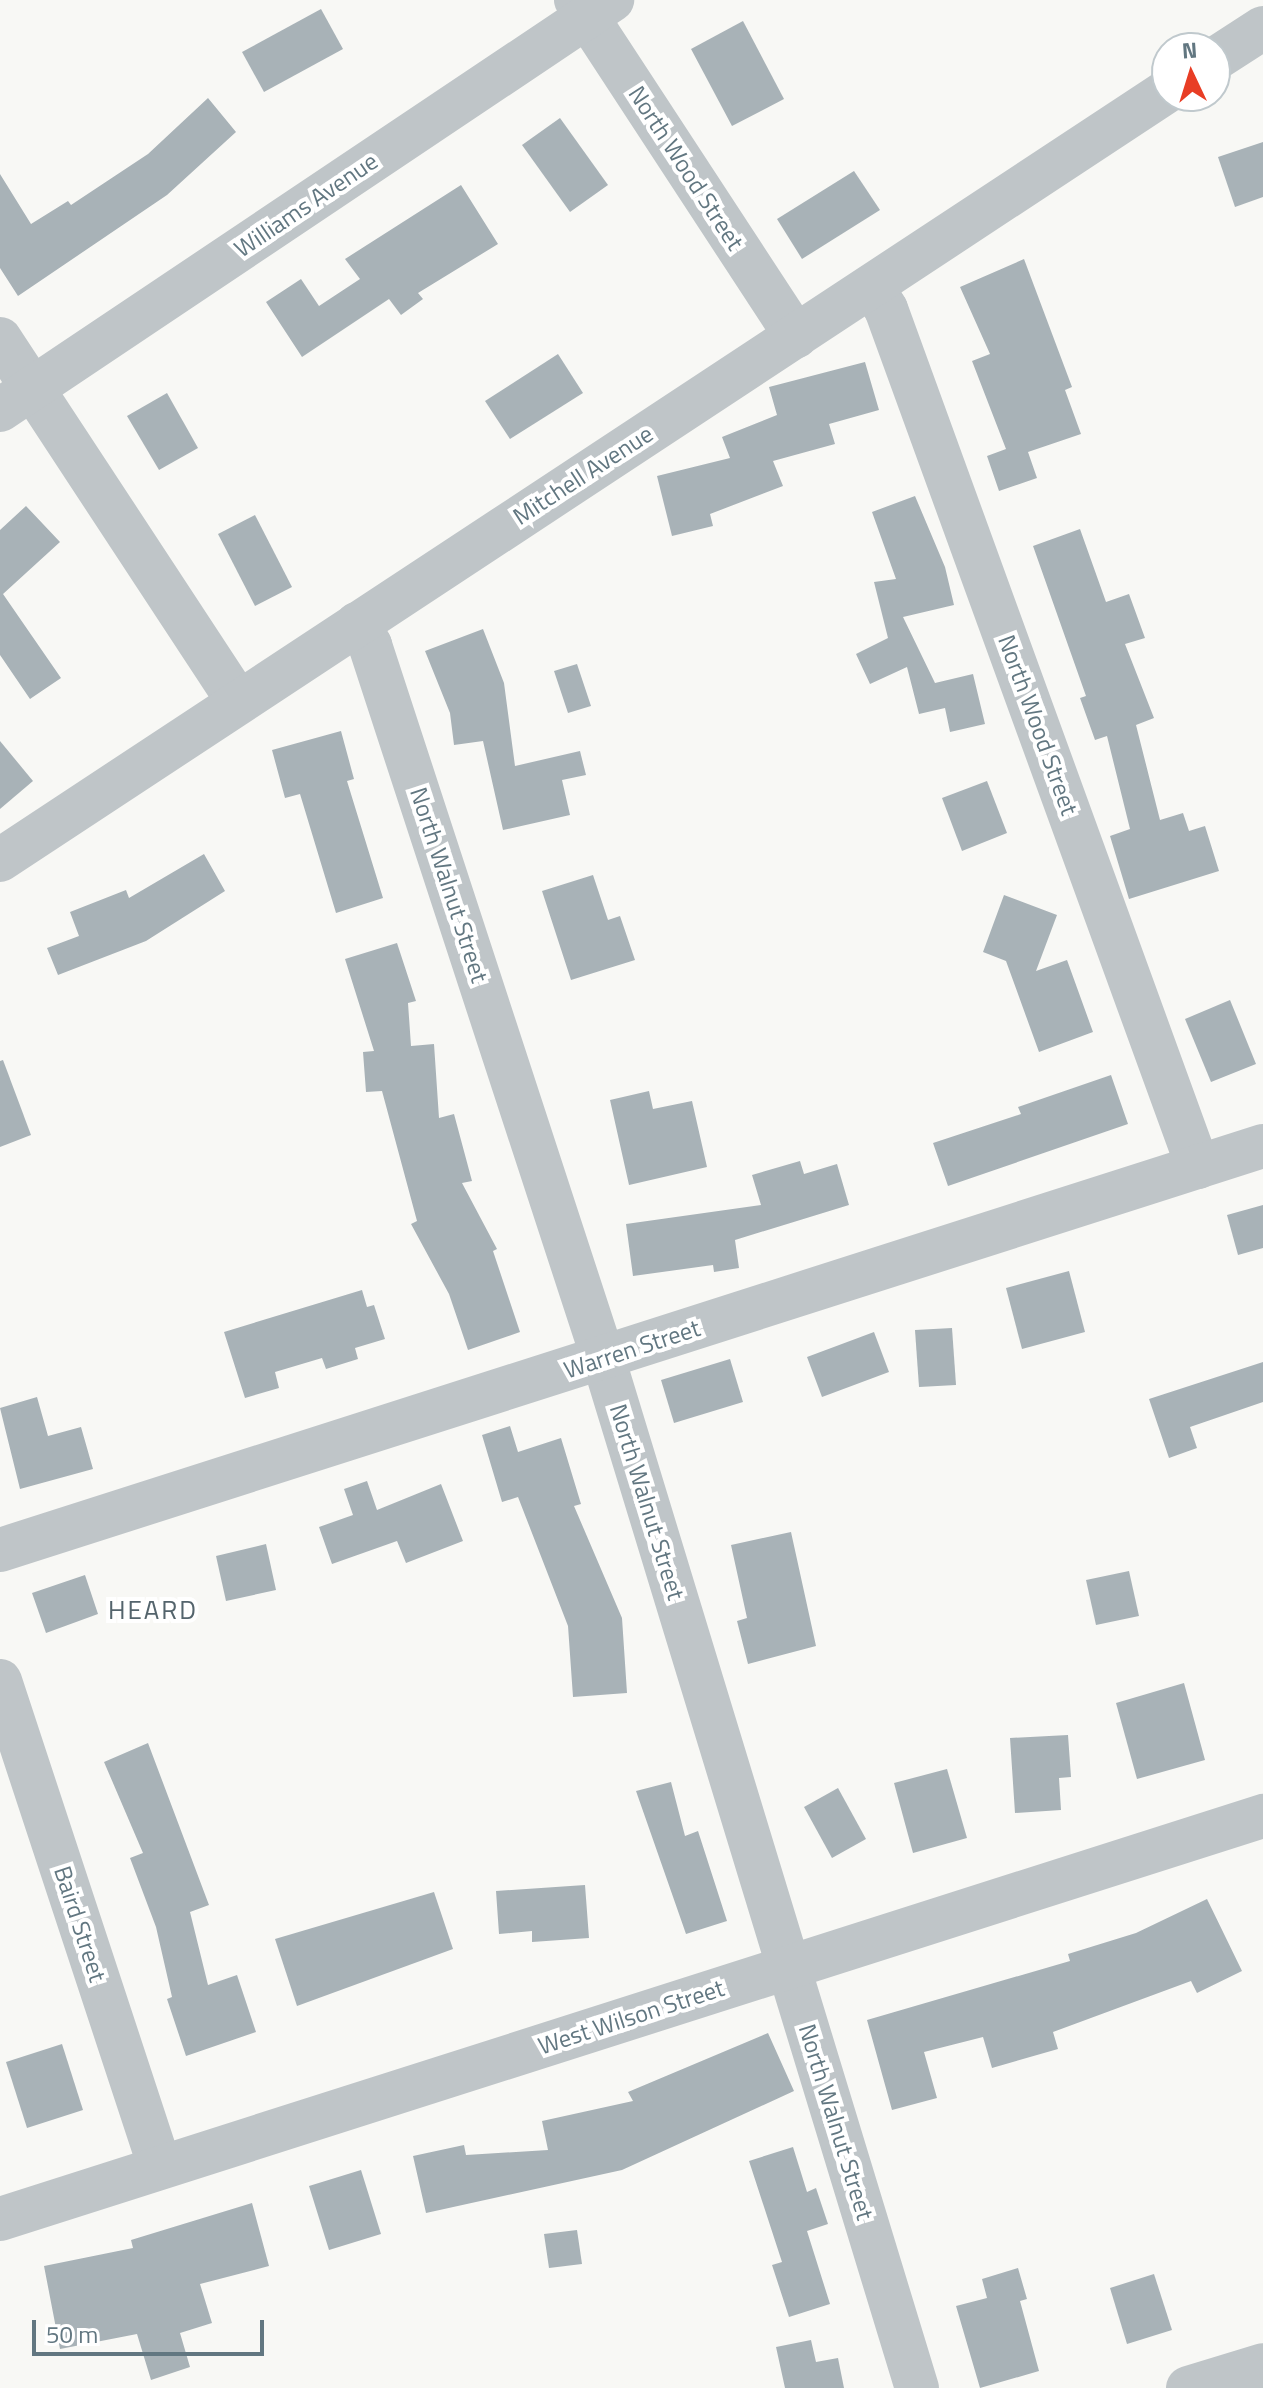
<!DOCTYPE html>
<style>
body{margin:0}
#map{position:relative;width:1263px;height:2388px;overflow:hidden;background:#f8f8f5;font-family:"Titillium Web",sans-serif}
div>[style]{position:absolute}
.building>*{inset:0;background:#a8b2b7}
.minor>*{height:44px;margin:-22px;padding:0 22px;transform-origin:22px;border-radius:22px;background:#bfc5c8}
span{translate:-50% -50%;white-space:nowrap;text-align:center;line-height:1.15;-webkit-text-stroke:8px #fff;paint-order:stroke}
.street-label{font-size:24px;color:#627781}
.neighbourhood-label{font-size:26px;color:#54646c;letter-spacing:2px}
.north{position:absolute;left:1151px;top:32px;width:80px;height:80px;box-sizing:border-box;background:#fff;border:2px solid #c0c9cd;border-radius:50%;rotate:356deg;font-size:22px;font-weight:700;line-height:32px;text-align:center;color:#627781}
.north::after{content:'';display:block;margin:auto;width:28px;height:36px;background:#e83d25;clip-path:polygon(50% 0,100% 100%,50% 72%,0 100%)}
.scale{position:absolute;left:32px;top:2320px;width:232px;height:36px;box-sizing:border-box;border:4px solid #627781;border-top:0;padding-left:10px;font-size:24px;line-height:28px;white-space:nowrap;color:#627781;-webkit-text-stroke:6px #fff;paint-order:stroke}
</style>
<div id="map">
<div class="building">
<i style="clip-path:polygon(321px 9px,343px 49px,264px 92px,242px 52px)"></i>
<i style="clip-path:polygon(743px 21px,784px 99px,732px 126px,691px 49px)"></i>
<i style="clip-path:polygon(208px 98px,236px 132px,167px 195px,18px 296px,0 268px,0 174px,31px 224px,68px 201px,71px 205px,148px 154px)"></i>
<i style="clip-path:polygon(560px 118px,608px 185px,570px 212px,522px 145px)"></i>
<i style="clip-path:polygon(1263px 142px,1263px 197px,1235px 207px,1218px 157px)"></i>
<i style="clip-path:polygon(854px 171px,880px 210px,802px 259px,777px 219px)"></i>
<i style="clip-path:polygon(461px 185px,498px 244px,418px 293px,423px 299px,401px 315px,389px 299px,302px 357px,266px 302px,301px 279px,319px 306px,360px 279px,345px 259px)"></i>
<i style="clip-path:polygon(1024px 259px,1072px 387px,1065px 390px,1081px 434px,1028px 452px,1037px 478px,999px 491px,987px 456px,1006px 449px,972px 361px,990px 354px,960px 287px)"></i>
<i style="clip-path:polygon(558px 354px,583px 393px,510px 439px,485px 401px)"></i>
<i style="clip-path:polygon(865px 362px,879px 410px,829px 424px,835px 444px,773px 461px,783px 486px,710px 514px,713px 526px,672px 536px,657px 476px,730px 458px,722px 437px,777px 415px,769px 387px)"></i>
<i style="clip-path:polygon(167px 393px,198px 448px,159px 470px,127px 416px)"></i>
<i style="clip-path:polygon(915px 496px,945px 567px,954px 605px,903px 617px,935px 683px,973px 674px,985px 724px,950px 732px,945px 708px,919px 714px,907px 667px,870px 684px,856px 654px,888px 638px,874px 582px,896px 579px,872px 512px)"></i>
<i style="clip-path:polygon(26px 506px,60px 542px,3px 594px,61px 678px,30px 699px,0 655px,0 530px)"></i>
<i style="clip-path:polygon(255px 515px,292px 587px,255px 606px,218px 534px)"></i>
<i style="clip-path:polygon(1080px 529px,1106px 602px,1129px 594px,1145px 638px,1125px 644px,1154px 718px,1136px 725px,1160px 820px,1183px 813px,1189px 831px,1205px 826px,1219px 871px,1129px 899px,1110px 836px,1130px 829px,1107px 736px,1095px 740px,1080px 698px,1086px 696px,1033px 546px)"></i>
<i style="clip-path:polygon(483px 629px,504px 683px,515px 766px,580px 751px,586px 775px,562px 780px,570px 815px,503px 830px,483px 741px,454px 745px,450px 713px,425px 651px)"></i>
<i style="clip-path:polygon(577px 664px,591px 706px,568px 713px,554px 671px)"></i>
<i style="clip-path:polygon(341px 731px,354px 779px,347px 781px,383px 898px,336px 913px,300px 794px,285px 798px,272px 750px)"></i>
<i style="clip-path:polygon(0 741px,33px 781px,0 809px)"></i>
<i style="clip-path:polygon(987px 781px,1007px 833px,962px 851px,942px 798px)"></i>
<i style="clip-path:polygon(204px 854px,225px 891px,146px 941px,58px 975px,47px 948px,79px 936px,70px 912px,126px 890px,129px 898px)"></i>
<i style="clip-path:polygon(593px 875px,608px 920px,620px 916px,635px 960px,571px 980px,542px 891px)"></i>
<i style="clip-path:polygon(1004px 895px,1057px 915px,1036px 971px,1067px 960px,1093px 1032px,1039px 1052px,1006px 961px,983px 952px)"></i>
<i style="clip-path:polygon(397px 943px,416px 1001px,408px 1003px,411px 1046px,434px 1044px,439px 1118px,454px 1114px,472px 1181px,462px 1183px,497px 1249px,493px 1251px,520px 1332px,468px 1350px,449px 1294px,411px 1224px,417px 1221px,382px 1091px,366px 1092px,363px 1052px,374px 1051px,345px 959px)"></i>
<i style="clip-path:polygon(1230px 1000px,1256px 1064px,1211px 1082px,1185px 1019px)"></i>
<i style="clip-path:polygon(3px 1060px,31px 1135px,0 1147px,0 1061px)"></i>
<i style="clip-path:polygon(1111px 1075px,1128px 1124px,948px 1186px,933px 1143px,1021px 1114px,1018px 1107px)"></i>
<i style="clip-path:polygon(649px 1091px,653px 1109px,692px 1101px,707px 1167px,629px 1185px,610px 1100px)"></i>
<i style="clip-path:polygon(800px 1161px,804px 1174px,837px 1164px,849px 1205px,735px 1240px,739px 1268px,714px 1272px,713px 1265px,633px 1276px,626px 1224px,761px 1205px,752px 1175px)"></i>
<i style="clip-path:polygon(1263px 1205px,1263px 1248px,1238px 1255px,1227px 1215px)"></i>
<i style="clip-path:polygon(1069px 1271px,1085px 1332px,1022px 1349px,1006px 1288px)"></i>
<i style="clip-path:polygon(362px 1290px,367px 1307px,374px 1305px,385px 1339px,355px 1348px,358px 1359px,326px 1369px,322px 1358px,275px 1372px,279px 1388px,245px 1398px,224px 1332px)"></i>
<i style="clip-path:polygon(952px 1328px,956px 1385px,919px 1387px,915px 1330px)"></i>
<i style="clip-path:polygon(874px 1332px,889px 1372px,822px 1397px,807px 1357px)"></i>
<i style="clip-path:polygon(730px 1359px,743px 1402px,674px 1423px,661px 1380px)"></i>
<i style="clip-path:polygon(1263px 1362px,1263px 1402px,1190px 1427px,1197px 1448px,1169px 1458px,1149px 1399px)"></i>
<i style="clip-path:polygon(37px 1397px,48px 1436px,81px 1427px,93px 1469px,20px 1489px,0 1408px)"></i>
<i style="clip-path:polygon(510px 1426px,518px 1452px,561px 1438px,581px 1504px,574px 1506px,622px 1618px,627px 1693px,573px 1697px,568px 1626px,518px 1497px,502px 1502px,482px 1435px)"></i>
<i style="clip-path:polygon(367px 1481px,377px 1510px,441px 1484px,463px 1541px,406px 1563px,397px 1541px,332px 1564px,319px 1527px,353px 1515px,344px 1489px)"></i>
<i style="clip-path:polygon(791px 1532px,816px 1646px,748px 1664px,737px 1621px,747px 1618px,731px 1545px)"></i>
<i style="clip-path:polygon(266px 1544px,276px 1590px,226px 1601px,216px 1556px)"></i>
<i style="clip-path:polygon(1129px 1571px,1139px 1616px,1096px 1625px,1086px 1580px)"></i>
<i style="clip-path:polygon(85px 1575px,98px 1614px,46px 1633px,32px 1593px)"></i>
<i style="clip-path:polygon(1184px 1683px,1205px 1760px,1137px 1779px,1116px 1703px)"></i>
<i style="clip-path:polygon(1068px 1735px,1071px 1777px,1059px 1778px,1061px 1810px,1015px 1813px,1010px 1738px)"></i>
<i style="clip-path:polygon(148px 1743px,209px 1905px,190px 1912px,208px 1985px,237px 1975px,256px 2032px,186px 2056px,167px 1999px,172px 1997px,156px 1927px,130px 1858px,143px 1853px,104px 1762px)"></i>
<i style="clip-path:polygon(947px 1769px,967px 1838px,913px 1853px,894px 1783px)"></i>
<i style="clip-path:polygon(671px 1782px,685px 1836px,698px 1831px,727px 1921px,686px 1934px,636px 1791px)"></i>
<i style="clip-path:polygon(838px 1788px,866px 1839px,832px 1858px,804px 1807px)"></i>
<i style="clip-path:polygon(585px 1885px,589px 1938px,532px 1942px,532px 1931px,499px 1934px,496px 1891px)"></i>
<i style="clip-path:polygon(434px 1892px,453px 1949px,297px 2006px,275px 1939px)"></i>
<i style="clip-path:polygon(1207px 1899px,1242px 1971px,1197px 1993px,1191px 1981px,1053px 2032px,1058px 2049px,992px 2068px,983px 2037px,924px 2052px,937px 2098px,892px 2110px,867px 2020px,1070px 1961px,1068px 1954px,1136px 1933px)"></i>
<i style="clip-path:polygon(768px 2033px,794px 2091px,622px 2170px,426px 2213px,413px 2156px,464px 2145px,466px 2155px,548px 2150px,542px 2121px,633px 2101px,628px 2092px)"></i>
<i style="clip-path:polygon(62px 2044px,83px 2110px,27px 2128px,6px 2062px)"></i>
<i style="clip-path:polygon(793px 2147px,807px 2192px,816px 2188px,828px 2224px,807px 2231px,830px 2304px,789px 2317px,772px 2265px,782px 2262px,749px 2161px)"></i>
<i style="clip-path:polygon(361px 2170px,381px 2234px,329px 2250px,309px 2186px)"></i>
<i style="clip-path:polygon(252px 2203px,269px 2266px,200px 2284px,212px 2323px,180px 2333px,190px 2367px,151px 2380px,137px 2334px,60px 2349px,44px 2266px,133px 2248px,131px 2240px)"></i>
<i style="clip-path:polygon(577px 2230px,582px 2264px,549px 2268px,544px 2234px)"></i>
<i style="clip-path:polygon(1018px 2268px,1027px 2299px,1020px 2301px,1039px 2371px,980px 2388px,956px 2306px,987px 2298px,982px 2279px)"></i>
<i style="clip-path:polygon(1154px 2274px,1172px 2330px,1127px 2344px,1110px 2288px)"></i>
<i style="clip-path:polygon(811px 2340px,816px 2362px,838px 2358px,844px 2388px,785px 2388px,776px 2347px)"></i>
</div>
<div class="minor">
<i style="left:576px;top:0;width:402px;rotate:56.8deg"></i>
<i style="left:1215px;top:59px;width:57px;rotate:-32.9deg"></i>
<i style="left:872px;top:286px;width:27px;rotate:59deg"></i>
<i style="left:886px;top:309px;width:913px;rotate:70.02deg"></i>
<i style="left:0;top:339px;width:434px;rotate:56.7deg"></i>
<i style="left:0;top:410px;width:737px;rotate:-33.82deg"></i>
<i style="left:357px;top:624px;width:25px;rotate:58deg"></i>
<i style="left:370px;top:645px;width:750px;rotate:71.9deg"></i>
<i style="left:603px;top:1358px;width:1077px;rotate:73.05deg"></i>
<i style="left:0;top:860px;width:1398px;rotate:-33.38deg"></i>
<i style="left:0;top:1550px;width:1326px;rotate:-17.74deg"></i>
<i style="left:0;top:1681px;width:512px;rotate:71.78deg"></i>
<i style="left:0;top:2219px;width:1326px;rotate:-17.7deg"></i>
<i style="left:1188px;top:2388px;width:78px;rotate:-17deg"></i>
</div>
<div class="street-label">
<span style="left:686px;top:168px;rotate:57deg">North Wood Street</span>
<span style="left:306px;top:205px;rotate:-34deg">Williams Avenue</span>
<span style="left:583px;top:475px;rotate:-33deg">Mitchell Avenue</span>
<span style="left:1038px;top:725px;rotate:70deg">North Wood Street</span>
<span style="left:449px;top:885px;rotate:72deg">North Walnut Street</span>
<span style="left:632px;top:1349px;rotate:-18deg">Warren Street</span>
<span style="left:647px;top:1502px;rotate:73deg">North Walnut Street</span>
<span style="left:80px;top:1924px;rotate:72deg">Baird Street</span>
<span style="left:631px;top:2017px;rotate:-18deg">West Wilson Street</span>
<span style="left:836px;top:2122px;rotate:73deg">North Walnut Street</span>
</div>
<div class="neighbourhood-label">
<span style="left:153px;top:1610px">HEARD</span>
</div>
<div class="north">N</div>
<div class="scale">50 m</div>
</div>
